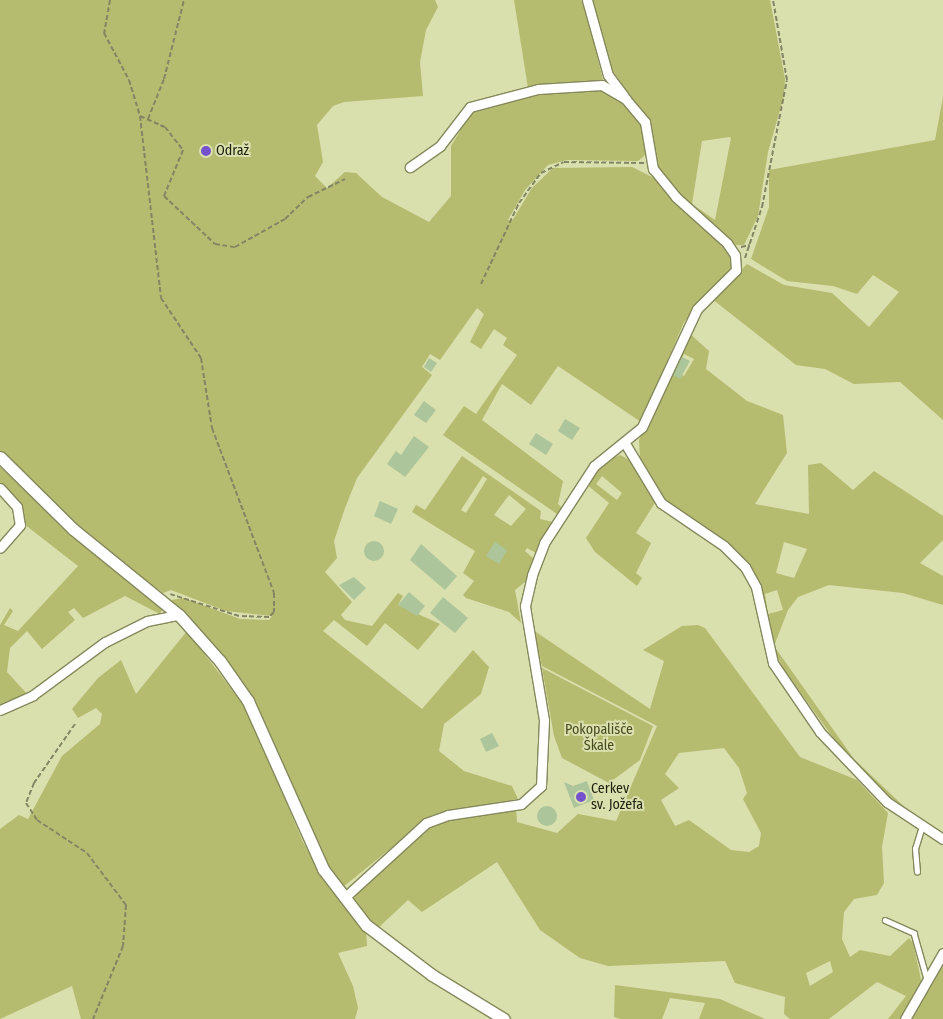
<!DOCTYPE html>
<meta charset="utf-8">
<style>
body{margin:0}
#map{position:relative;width:943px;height:1019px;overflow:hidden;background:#dadfae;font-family:"Fira Sans Condensed",sans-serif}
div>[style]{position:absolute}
.green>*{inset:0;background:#b5bb6f}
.building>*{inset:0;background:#acc59a}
.round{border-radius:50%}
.path>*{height:2px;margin-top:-1px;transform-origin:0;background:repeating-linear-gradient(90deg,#838663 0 5px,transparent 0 7.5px)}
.roads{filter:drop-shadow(1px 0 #85895b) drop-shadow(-1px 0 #85895b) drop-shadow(0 1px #85895b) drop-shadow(0 -1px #85895b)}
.lane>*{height:4.5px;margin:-2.25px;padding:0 2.25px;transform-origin:2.25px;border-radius:2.25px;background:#fff}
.street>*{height:9px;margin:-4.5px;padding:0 4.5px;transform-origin:4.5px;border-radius:4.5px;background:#fff}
.secondary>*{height:11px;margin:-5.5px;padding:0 5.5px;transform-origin:5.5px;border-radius:5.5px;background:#fff}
.dots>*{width:14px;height:14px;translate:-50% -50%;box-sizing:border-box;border:2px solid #dadfae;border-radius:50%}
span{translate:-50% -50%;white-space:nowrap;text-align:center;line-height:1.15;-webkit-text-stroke:4px #dadfae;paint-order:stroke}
.poi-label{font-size:14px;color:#1e1f0c}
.left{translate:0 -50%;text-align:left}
.park-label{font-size:14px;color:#484b1f}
</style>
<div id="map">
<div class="green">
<i style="clip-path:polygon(0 0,435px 0,438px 7px,426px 30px,420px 62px,423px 96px,344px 102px,333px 106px,317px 125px,323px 162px,315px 176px,327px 188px,345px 172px,356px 173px,382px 197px,429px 222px,451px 196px,451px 146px,471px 113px,561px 89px,607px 92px,621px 100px,644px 126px,647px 152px,643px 157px,638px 161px,567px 160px,548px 165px,525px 190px,508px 220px,512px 221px,532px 188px,553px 168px,632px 167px,656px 179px,730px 254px,732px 270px,684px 322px,641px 422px,558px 366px,531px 405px,502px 384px,482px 420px,563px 481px,558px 504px,562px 508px,557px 514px,443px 435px,464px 406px,476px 414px,517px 355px,503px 345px,507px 338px,494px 329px,481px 349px,470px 342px,484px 314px,477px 308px,440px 360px,430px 354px,422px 367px,432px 375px,357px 478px,345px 508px,334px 541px,337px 558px,325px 572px,352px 602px,341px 615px,345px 620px,372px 626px,398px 593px,403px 596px,398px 605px,440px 624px,418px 650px,385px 623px,367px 646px,334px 620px,323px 631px,422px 709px,473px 650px,489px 667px,481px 694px,444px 724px,439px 751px,464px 771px,512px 786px,518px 799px,432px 815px,343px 887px,326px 866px,259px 711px,239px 678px,171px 600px,184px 598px,240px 619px,269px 620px,272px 616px,226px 611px,171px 590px,163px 593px,94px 541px,0 452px)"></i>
<i style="clip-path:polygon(514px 0,583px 0,603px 80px,528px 88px)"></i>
<i style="clip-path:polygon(evenodd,591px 0,770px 0,785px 79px,784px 96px,768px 152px,758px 216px,744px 245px,736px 245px,702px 218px,659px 169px,650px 123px,607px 63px,591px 0,730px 137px,731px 138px,715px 220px,692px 204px,702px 141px,730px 137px)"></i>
<i style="clip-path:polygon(943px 97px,943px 420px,900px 382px,854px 384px,825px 369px,796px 365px,712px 299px,747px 264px,784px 285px,832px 293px,869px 327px,899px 292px,873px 275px,857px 294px,833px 286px,787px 281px,751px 259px,769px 207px,769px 170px,935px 140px)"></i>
<i style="clip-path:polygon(evenodd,688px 332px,709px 351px,706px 369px,747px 401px,783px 415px,787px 453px,755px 504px,809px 514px,808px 465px,821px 463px,853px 490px,874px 471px,943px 516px,943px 540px,920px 563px,943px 576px,943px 605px,903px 593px,829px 585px,798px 597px,788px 610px,774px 646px,854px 759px,914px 816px,888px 799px,847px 757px,785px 671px,771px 645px,750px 563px,664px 500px,640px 460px,639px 440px,688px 332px,684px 354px,694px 359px,684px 376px,675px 371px,684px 354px,688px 332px,784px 542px,807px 549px,794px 578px,776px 573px,784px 542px,688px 332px,777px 590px,783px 610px,768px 614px,765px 594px,777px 590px)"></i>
<i style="clip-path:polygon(evenodd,620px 455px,628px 459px,656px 501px,636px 533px,651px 543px,636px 573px,642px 578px,637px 586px,595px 552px,586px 538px,609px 503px,586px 484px,603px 463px,620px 455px,602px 476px,622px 493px,617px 500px,596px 484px,602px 476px)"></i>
<i style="clip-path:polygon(evenodd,462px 456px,541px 511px,540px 519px,553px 522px,536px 553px,527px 548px,525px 551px,534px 559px,525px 582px,515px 590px,521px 623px,509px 612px,466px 598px,463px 595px,474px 581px,463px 573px,475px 551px,412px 512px,416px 505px,425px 510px,462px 456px,483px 476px,487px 479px,466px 513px,461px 510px,483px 476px,462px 456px,509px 495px,526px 509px,511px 526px,494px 515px,509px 495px)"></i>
<i style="clip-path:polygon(0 467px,71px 533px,163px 608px,160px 614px,125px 596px,83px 618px,74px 608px,68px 612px,75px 620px,42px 649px,27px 631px,10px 648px,7px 672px,28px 695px,0 708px,0 625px,10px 608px,13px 611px,4px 625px,18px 631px,78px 566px,24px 524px,17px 500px,0 483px)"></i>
<i style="clip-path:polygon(evenodd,698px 625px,705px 628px,800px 757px,857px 780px,888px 813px,882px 847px,884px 883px,877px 895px,854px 899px,844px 912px,842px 939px,850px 957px,860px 950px,890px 956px,909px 938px,913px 943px,922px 984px,902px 1019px,888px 1019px,906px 996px,877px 982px,829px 1019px,790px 1019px,784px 1014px,785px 997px,735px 983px,725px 961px,608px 966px,580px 958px,540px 930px,497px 862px,422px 912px,408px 900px,378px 928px,353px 901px,357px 892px,438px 820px,516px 808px,517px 822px,557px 833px,578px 814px,616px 821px,657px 726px,542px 666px,533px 630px,650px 709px,664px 661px,643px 650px,682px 626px,698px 625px,724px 748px,739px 768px,747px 793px,743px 799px,761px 833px,759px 846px,749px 852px,731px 850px,689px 820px,675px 826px,661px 800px,679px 788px,665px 774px,679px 753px,724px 748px,698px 625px,830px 961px,833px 972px,810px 986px,806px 973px,830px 961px)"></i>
<i style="clip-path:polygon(187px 631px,248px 711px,303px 842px,324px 880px,366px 929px,367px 946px,338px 953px,353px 986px,358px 1008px,355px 1019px,81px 1019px,72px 986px,0 1019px,0 829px,19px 815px,28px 819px,62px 756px,100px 724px,102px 714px,96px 708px,78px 718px,72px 709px,98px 678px,121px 660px,136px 694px)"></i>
<i style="clip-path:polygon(542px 668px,653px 726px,640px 760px,609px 783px,562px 758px,554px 736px)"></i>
<i style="clip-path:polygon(943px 960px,943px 1019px,910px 1019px,919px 1004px)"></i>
<i style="clip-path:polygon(615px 985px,720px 999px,765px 1019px,699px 1019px,705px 1003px,670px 998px,662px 1019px,621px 1019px,614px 1017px)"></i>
</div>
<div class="building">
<i style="clip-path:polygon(682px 357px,690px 361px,680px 379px,673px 375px)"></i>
<i style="clip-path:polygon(429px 358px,437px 363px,431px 372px,424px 367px)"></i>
<i style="clip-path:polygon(424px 401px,436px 410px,426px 423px,414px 415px)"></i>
<i style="clip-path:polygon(565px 419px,580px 428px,572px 440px,558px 431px)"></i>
<i style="clip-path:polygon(536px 433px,553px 444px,546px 455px,529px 444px)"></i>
<i style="clip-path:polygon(414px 436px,429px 447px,405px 477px,387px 464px,396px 451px,401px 455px)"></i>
<i style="clip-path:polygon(380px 501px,398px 509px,391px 524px,374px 516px)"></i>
<i class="round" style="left:364px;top:541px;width:20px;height:20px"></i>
<i style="clip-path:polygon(495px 542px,507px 550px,499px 564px,486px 556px)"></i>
<i style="clip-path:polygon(421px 544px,457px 576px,445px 590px,410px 560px)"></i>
<i style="clip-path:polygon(354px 577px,366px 588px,354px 600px,339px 585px)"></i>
<i style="clip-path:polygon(409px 592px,425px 606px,417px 616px,398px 605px)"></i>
<i style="clip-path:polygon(443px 597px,468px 618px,455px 633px,430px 613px)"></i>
<i style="clip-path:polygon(492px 733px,499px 746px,486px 752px,480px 739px)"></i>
<i style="clip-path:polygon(587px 781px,594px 800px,574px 808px,564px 782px,573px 786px)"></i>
<i class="round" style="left:537px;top:806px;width:20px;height:20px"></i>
</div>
<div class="path">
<i style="left:110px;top:0;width:34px;rotate:100deg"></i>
<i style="left:104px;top:33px;width:53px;rotate:62deg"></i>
<i style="left:129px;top:80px;width:38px;rotate:73deg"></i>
<i style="left:140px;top:116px;width:27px;rotate:24deg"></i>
<i style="left:165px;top:127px;width:29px;rotate:52deg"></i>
<i style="left:183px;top:150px;width:50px;rotate:112.4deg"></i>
<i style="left:164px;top:196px;width:70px;rotate:43.3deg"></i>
<i style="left:215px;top:244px;width:20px;rotate:9deg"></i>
<i style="left:235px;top:247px;width:57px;rotate:-29.2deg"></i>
<i style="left:285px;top:219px;width:32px;rotate:-44deg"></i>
<i style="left:308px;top:197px;width:41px;rotate:-25.9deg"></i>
<i style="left:140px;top:116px;width:183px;rotate:83.4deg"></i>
<i style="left:161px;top:298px;width:72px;rotate:56.3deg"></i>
<i style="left:201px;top:358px;width:71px;rotate:81.1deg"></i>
<i style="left:212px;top:428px;width:176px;rotate:69.4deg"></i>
<i style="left:274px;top:593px;width:19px;rotate:90deg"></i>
<i style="left:274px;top:612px;width:7px;rotate:135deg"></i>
<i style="left:269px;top:617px;width:30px;rotate:-178deg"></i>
<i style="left:239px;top:616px;width:72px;rotate:-162.3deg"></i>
<i style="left:148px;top:119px;width:43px;rotate:-68.2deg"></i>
<i style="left:164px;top:79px;width:81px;rotate:-75.8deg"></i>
<i style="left:741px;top:247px;width:9px;rotate:-13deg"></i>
<i style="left:745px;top:258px;width:54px;rotate:-71.6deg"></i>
<i style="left:762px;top:207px;width:129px;rotate:-78.9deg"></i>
<i style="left:787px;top:80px;width:81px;rotate:-99.9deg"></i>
<i style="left:481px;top:284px;width:89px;rotate:-64.9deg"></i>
<i style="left:519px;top:203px;width:37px;rotate:-54deg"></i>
<i style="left:541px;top:173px;width:25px;rotate:-26deg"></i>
<i style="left:564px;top:162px;width:80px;rotate:0.7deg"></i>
<i style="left:75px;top:724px;width:72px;rotate:124.8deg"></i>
<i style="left:34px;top:783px;width:22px;rotate:112deg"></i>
<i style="left:26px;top:803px;width:20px;rotate:57deg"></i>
<i style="left:37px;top:820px;width:60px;rotate:33.4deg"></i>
<i style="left:87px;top:853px;width:65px;rotate:53.1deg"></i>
<i style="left:126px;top:905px;width:41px;rotate:94.2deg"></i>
<i style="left:123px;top:946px;width:79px;rotate:112.3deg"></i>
</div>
<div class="roads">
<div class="lane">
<i style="left:917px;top:872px;width:23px;rotate:-95deg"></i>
<i style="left:915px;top:849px;width:24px;rotate:-73deg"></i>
<i style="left:885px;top:920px;width:32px;rotate:24deg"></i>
<i style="left:914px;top:933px;width:48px;rotate:74.2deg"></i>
</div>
<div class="street">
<i style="left:587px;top:0;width:78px;rotate:74.4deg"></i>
<i style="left:608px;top:75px;width:26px;rotate:53deg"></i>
<i style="left:626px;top:445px;width:68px;rotate:58.9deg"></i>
<i style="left:661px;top:503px;width:76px;rotate:34.3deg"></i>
<i style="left:724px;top:546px;width:30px;rotate:45deg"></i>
<i style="left:745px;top:567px;width:23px;rotate:61deg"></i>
<i style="left:756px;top:587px;width:78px;rotate:77.4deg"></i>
<i style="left:773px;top:663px;width:83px;rotate:55.7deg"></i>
<i style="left:820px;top:732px;width:97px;rotate:46.3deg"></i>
<i style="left:887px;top:802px;width:67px;rotate:33.5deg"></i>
<i style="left:0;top:488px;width:25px;rotate:48deg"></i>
<i style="left:17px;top:507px;width:18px;rotate:81deg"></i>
<i style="left:20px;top:525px;width:30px;rotate:131deg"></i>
<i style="left:0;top:710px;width:36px;rotate:-24deg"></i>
<i style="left:33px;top:695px;width:89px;rotate:-36.4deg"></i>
<i style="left:105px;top:642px;width:47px;rotate:-26.6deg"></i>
<i style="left:147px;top:621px;width:33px;rotate:-11deg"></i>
<i style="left:344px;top:898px;width:111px;rotate:-42.4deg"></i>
<i style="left:426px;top:823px;width:23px;rotate:-20deg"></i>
<i style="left:448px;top:815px;width:74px;rotate:-8.6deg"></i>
<i style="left:521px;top:804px;width:27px;rotate:-42deg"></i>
<i style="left:541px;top:786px;width:66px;rotate:-87.4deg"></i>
<i style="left:544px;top:720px;width:116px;rotate:-99.5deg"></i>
<i style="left:525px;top:606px;width:32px;rotate:-77deg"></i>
<i style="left:532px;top:575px;width:34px;rotate:-69deg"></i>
<i style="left:544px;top:543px;width:92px;rotate:-57deg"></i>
<i style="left:594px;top:466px;width:62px;rotate:-39.1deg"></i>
<i style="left:642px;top:427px;width:130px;rotate:-65deg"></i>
<i style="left:697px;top:309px;width:55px;rotate:-45deg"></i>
<i style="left:736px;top:270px;width:15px;rotate:-94deg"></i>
<i style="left:735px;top:255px;width:14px;rotate:-124deg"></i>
<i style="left:727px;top:243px;width:69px;rotate:-138deg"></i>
<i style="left:676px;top:197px;width:36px;rotate:-129deg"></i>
<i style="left:653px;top:169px;width:48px;rotate:-99.7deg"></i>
<i style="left:645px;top:122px;width:30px;rotate:-130deg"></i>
<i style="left:626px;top:99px;width:28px;rotate:-150deg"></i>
<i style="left:602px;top:85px;width:64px;rotate:176.4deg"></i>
<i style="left:538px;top:89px;width:70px;rotate:165.2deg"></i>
<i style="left:470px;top:107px;width:49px;rotate:127.6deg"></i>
<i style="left:440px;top:146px;width:37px;rotate:145deg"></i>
<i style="left:905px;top:1019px;width:76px;rotate:-60.1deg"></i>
</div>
<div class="secondary">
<i style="left:0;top:457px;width:103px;rotate:44.6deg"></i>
<i style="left:73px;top:529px;width:136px;rotate:39.1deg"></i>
<i style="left:179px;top:615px;width:62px;rotate:48.3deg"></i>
<i style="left:220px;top:661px;width:49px;rotate:55deg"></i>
<i style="left:248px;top:701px;width:184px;rotate:65.9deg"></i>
<i style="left:323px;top:869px;width:71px;rotate:52.5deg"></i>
<i style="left:366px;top:925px;width:83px;rotate:37.1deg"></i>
<i style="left:432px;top:975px;width:84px;rotate:31.4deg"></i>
</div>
</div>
<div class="dots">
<i style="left:206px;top:151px;background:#7452cb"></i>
<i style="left:581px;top:797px;background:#7452cb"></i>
</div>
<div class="poi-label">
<span class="left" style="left:216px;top:151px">Odraž</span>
<span class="left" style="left:591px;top:797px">Cerkev<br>sv. Jožefa</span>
</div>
<div class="park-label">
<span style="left:599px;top:738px">Pokopališče<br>Škale</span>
</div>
</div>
